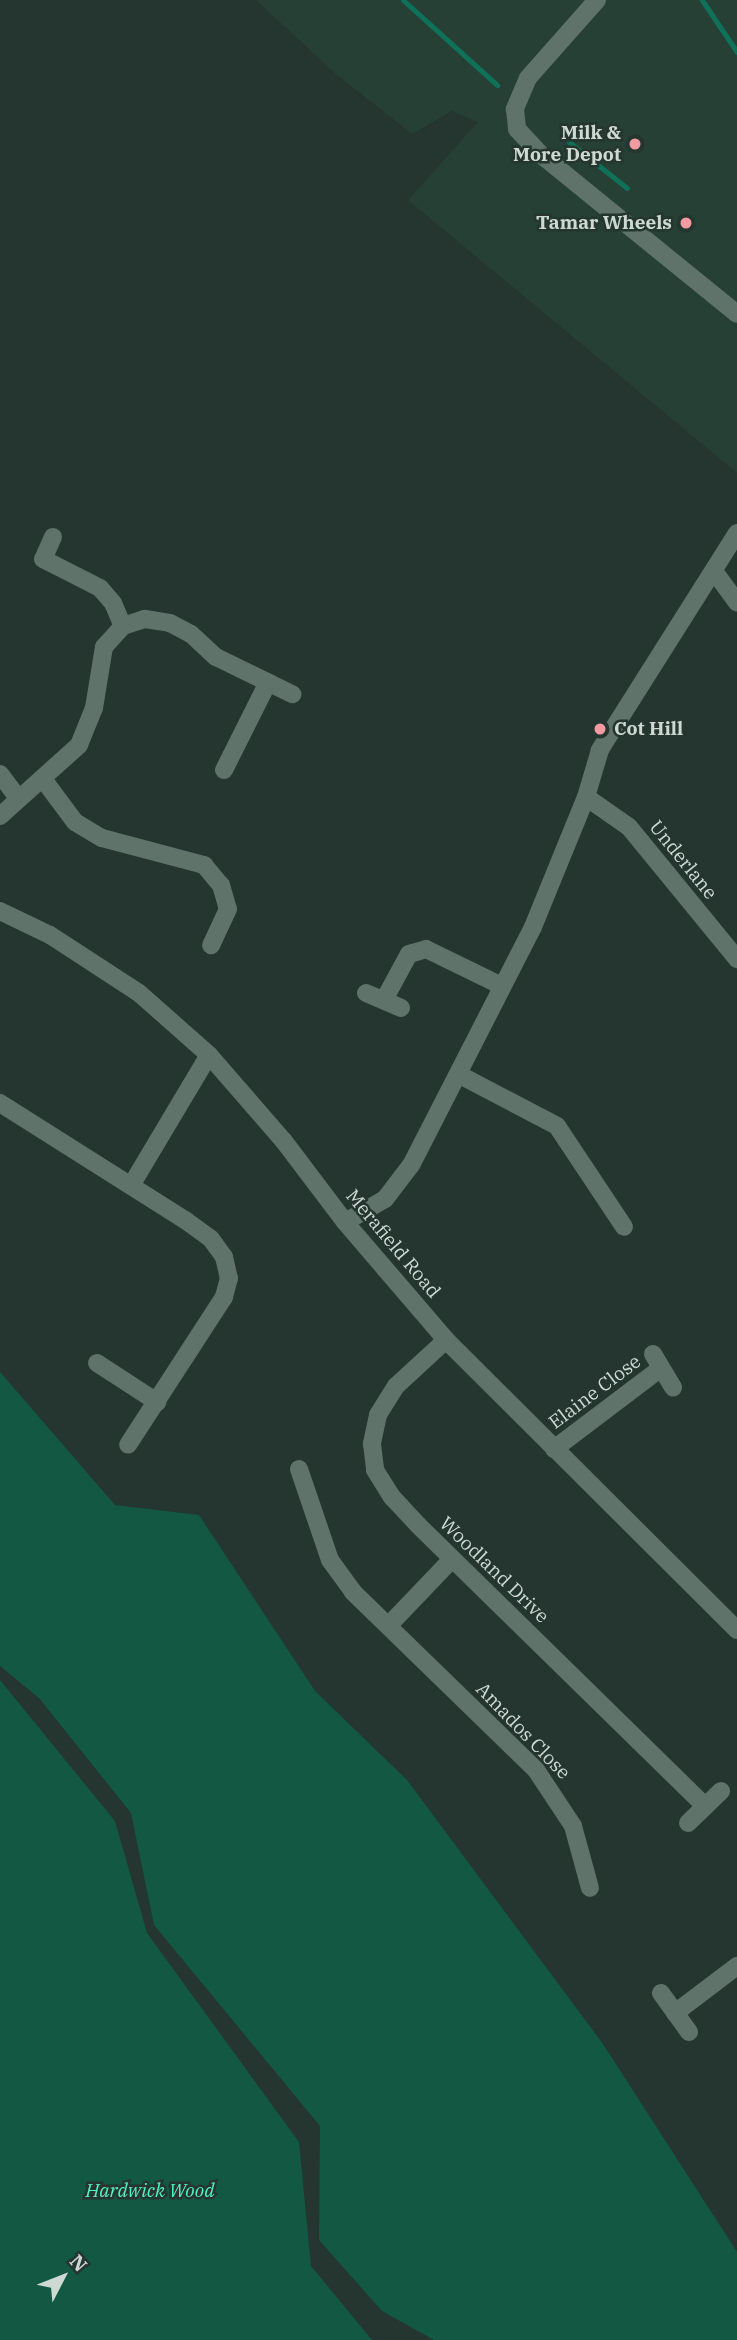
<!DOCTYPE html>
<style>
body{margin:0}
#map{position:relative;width:737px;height:2340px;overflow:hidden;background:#24362f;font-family:"IBM Plex Serif",serif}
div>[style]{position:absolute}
.built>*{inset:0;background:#264036}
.green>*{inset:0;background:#125843}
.stream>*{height:5px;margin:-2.5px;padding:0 2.5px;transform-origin:2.5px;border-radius:2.5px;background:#0f7157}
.street>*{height:18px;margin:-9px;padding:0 9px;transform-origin:9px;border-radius:9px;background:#5f736b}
.secondary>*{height:18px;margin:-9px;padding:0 9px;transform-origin:9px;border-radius:9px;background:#5f736b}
.dots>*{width:19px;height:19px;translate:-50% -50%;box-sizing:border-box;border:4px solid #24362f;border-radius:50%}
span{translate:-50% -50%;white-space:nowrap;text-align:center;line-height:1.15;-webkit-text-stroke:5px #24362f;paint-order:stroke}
.poi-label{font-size:19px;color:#ced9d4;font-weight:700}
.right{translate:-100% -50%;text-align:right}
.left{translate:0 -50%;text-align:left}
.street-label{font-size:19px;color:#ced9d4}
.park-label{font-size:19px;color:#56f1c1;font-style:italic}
.north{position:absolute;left:28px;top:2242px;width:70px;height:70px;-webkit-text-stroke:5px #24362f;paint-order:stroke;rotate:48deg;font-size:19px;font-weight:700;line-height:28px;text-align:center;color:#ced9d4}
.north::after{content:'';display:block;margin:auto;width:24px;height:32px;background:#ced9d4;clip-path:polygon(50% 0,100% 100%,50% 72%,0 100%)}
</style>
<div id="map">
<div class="built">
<i style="clip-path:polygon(256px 0,737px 0,737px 473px,408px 200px,478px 122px,452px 111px,412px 134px,336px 74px)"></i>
</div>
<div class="green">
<i style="clip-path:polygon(0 1372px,115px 1505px,199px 1515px,315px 1691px,407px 1780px,603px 2044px,737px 2252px,737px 2340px,434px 2340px,382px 2311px,319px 2240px,320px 2126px,154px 1925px,131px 1813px,39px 1698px,0 1666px)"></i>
<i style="clip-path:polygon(0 1680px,115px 1821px,147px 1933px,299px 2142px,311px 2266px,372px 2340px,0 2340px)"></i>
</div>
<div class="stream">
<i style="left:403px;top:0;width:127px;rotate:42.1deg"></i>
<i style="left:702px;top:0;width:63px;rotate:56.1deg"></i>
<i style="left:569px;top:142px;width:74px;rotate:38.4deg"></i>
</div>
<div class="street">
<i style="left:597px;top:0;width:104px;rotate:131.5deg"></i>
<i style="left:528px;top:78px;width:34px;rotate:113deg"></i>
<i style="left:515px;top:109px;width:20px;rotate:84deg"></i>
<i style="left:517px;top:129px;width:33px;rotate:47deg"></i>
<i style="left:539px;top:153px;width:255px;rotate:39.1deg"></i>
<i style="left:737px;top:533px;width:257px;rotate:122.3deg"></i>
<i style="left:600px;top:750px;width:49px;rotate:106.6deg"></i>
<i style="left:586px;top:797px;width:140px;rotate:112.2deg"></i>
<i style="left:533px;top:927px;width:267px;rotate:117.1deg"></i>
<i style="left:411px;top:1165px;width:43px;rotate:127.4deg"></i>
<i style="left:385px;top:1199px;width:46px;rotate:150.1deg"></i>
<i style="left:345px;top:1222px;width:155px;rotate:49.4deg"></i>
<i style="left:446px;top:1340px;width:411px;rotate:44.9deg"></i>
<i style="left:53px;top:537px;width:24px;rotate:114deg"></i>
<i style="left:43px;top:559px;width:64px;rotate:27deg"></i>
<i style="left:100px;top:588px;width:20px;rotate:49deg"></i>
<i style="left:113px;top:603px;width:25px;rotate:67deg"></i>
<i style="left:714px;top:571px;width:39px;rotate:54deg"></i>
<i style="left:224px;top:770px;width:98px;rotate:-63.4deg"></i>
<i style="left:0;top:774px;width:30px;rotate:53deg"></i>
<i style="left:43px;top:779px;width:54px;rotate:53.3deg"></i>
<i style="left:75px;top:822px;width:31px;rotate:31deg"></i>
<i style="left:102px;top:838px;width:106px;rotate:14.8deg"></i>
<i style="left:204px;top:865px;width:26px;rotate:50deg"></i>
<i style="left:221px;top:885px;width:25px;rotate:74deg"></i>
<i style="left:228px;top:909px;width:40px;rotate:115deg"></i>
<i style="left:586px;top:797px;width:52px;rotate:34.9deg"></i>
<i style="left:629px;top:827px;width:171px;rotate:50.7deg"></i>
<i style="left:0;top:816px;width:106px;rotate:-41.9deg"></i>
<i style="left:79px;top:745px;width:40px;rotate:-68deg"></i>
<i style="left:94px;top:708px;width:62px;rotate:-80.7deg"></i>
<i style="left:104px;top:647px;width:28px;rotate:-48deg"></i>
<i style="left:123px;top:626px;width:23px;rotate:-18deg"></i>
<i style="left:145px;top:619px;width:25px;rotate:9deg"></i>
<i style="left:170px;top:623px;width:24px;rotate:28deg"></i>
<i style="left:191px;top:634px;width:34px;rotate:43deg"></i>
<i style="left:216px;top:657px;width:85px;rotate:26deg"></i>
<i style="left:366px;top:993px;width:38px;rotate:23deg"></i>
<i style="left:384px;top:1000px;width:52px;rotate:-61.5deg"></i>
<i style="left:409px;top:954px;width:18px;rotate:-16deg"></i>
<i style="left:426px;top:949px;width:85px;rotate:26deg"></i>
<i style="left:458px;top:1074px;width:112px;rotate:27.7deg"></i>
<i style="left:557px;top:1126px;width:121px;rotate:56.4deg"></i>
<i style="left:0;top:1103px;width:219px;rotate:32.3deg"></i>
<i style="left:185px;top:1220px;width:32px;rotate:36deg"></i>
<i style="left:211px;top:1239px;width:22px;rotate:54deg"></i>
<i style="left:224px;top:1257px;width:22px;rotate:77deg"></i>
<i style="left:229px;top:1278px;width:20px;rotate:105deg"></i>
<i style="left:224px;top:1297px;width:176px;rotate:123deg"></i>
<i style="left:132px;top:1184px;width:150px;rotate:-59.2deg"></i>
<i style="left:446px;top:1340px;width:68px;rotate:137.4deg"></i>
<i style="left:396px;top:1386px;width:34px;rotate:122deg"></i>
<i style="left:378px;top:1415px;width:30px;rotate:102deg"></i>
<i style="left:372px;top:1444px;width:26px;rotate:83deg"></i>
<i style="left:375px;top:1470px;width:32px;rotate:58deg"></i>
<i style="left:392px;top:1497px;width:38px;rotate:47deg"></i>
<i style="left:418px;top:1525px;width:400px;rotate:44.4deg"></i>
<i style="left:653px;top:1354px;width:39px;rotate:59deg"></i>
<i style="left:97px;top:1363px;width:72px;rotate:33deg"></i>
<i style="left:554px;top:1449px;width:134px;rotate:-37.1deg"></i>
<i style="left:299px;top:1469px;width:96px;rotate:71.2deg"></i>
<i style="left:330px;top:1560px;width:39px;rotate:54deg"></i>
<i style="left:353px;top:1592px;width:255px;rotate:44.2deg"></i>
<i style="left:536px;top:1770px;width:67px;rotate:56.5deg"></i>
<i style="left:573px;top:1826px;width:64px;rotate:74.7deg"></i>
<i style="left:389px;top:1625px;width:91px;rotate:-46.3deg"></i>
<i style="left:688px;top:1823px;width:46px;rotate:-44.1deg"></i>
<i style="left:661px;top:1993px;width:48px;rotate:54.3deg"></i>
<i style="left:675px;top:2013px;width:78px;rotate:-37.2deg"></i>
</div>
<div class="secondary">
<i style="left:0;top:911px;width:55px;rotate:25.6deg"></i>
<i style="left:50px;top:935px;width:106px;rotate:33.1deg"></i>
<i style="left:139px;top:993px;width:94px;rotate:41.5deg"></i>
<i style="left:209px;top:1055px;width:113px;rotate:49deg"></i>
<i style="left:283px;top:1140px;width:103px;rotate:52.9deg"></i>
</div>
<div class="dots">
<i style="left:635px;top:144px;background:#f49aa2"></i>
<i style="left:686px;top:223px;background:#f49aa2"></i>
<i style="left:600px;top:729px;background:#f49aa2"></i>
</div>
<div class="poi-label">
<span class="right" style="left:621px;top:144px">Milk &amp;<br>More Depot</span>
<span class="right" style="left:672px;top:223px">Tamar Wheels</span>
<span class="left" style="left:614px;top:729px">Cot Hill</span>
</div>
<div class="street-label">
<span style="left:683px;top:860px;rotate:51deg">Underlane</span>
<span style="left:393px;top:1244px;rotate:50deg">Merafield Road</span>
<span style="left:595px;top:1392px;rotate:-37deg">Elaine Close</span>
<span style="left:494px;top:1570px;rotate:44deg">Woodland Drive</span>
<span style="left:523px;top:1731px;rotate:46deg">Amados Close</span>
</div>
<div class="park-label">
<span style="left:150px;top:2191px">Hardwick Wood</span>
</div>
<div class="north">N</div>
</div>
